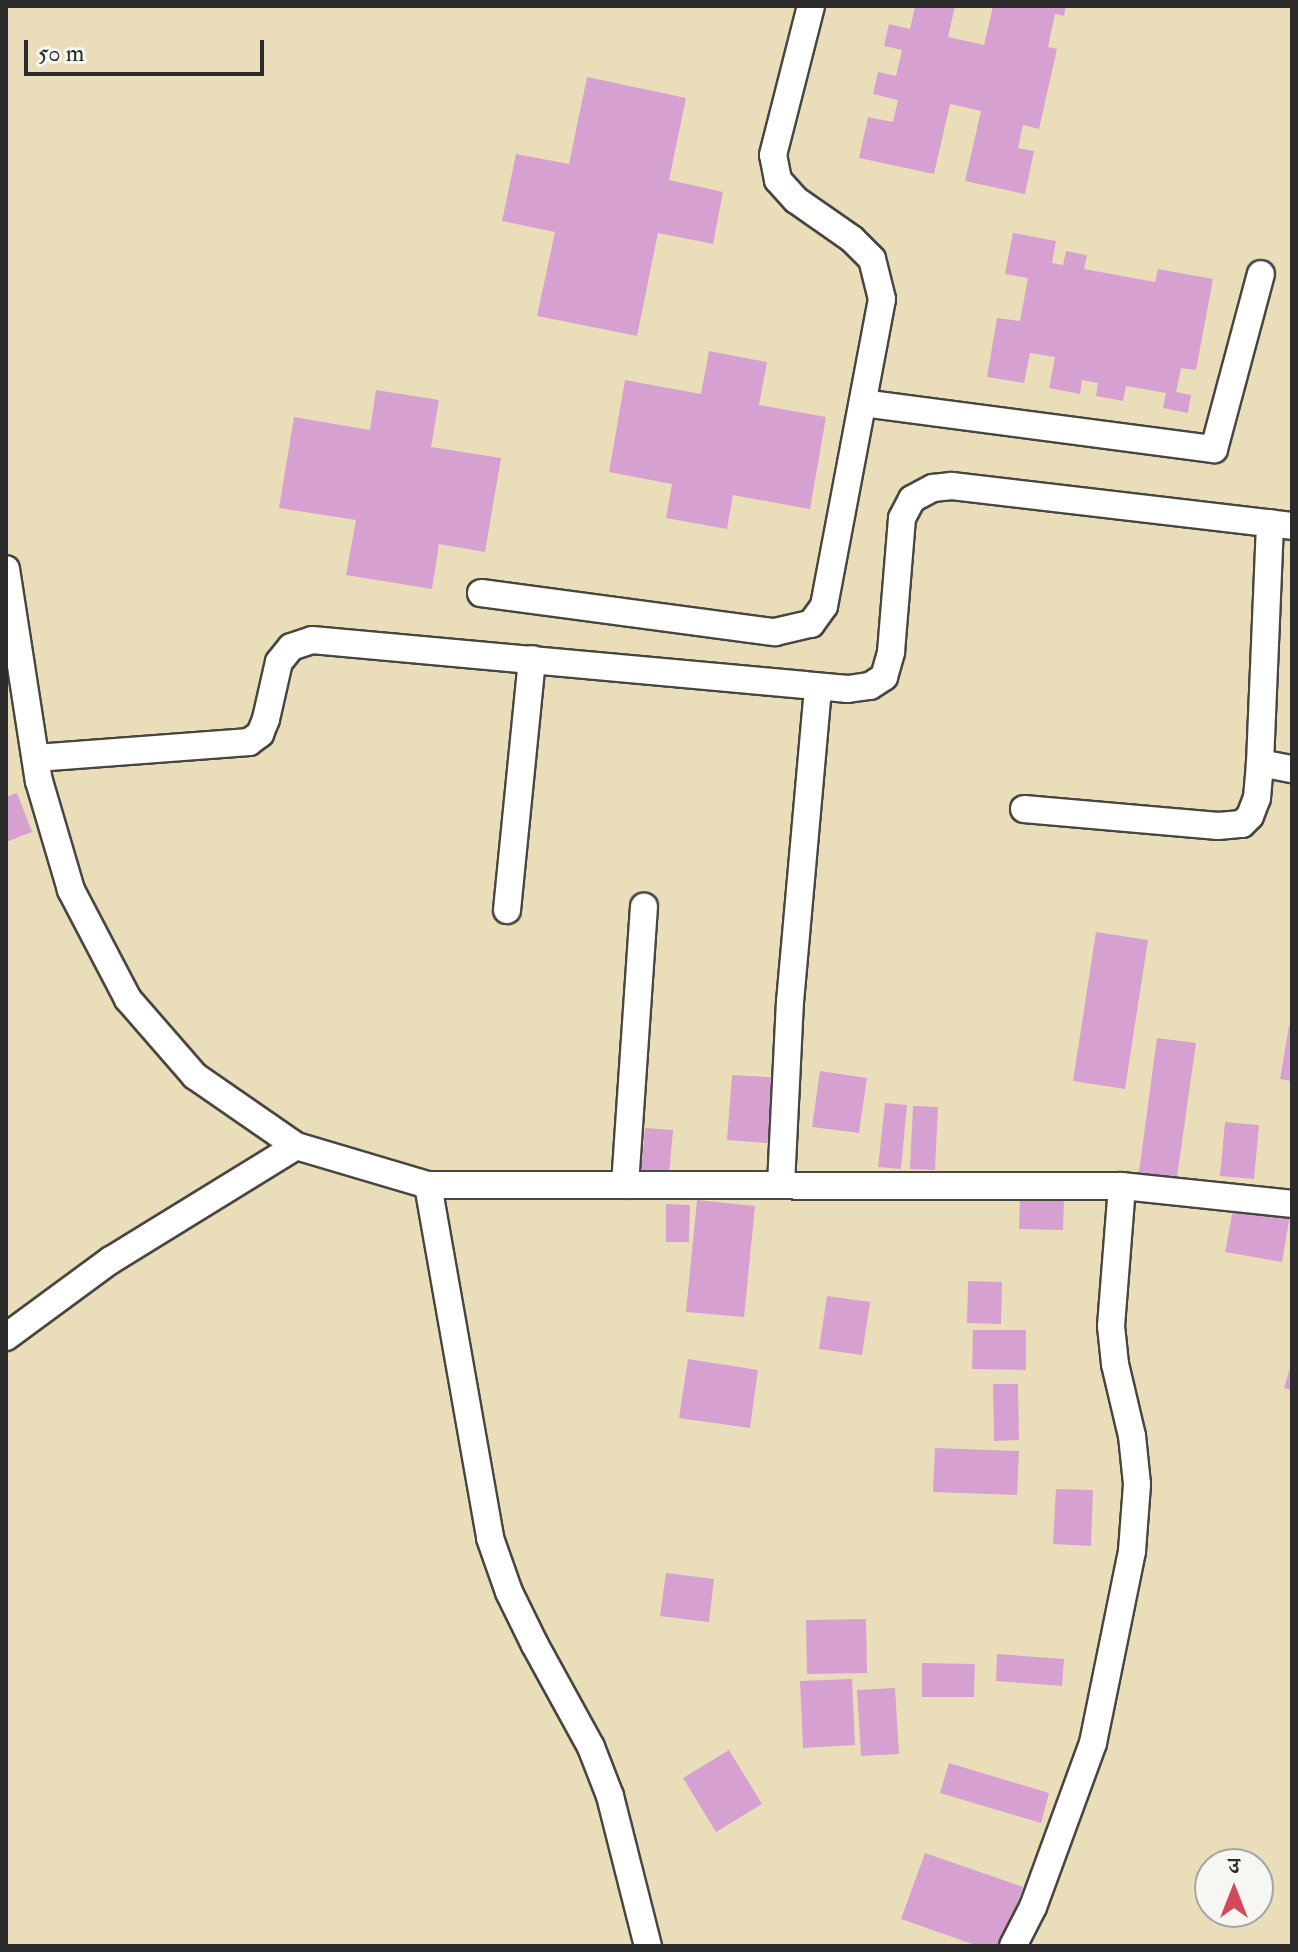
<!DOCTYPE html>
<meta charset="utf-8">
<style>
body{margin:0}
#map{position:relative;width:1298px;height:1952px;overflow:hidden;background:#eadeba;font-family:"IM FELL Double Pica","Noto Serif Devanagari",serif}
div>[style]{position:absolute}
.building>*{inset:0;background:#d6a1d0}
.roads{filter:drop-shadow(2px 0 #484640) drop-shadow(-2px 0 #484640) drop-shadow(0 2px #484640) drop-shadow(0 -2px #484640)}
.minor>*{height:26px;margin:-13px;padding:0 13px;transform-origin:13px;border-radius:13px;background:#fff}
span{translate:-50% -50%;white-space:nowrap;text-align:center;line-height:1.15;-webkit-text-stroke:7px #f6f6f2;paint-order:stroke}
.frame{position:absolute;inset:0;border:8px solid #2b2b2b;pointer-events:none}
.north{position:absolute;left:1194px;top:1848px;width:80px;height:80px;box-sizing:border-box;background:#f6f6f2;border:2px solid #a5a5a2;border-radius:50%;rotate:0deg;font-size:22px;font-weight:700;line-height:32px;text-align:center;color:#2b2b2b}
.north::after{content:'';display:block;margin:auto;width:28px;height:36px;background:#d1495b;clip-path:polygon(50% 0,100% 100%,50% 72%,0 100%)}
.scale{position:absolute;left:24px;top:40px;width:240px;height:36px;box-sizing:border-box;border:4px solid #2b2b2b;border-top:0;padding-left:10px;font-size:24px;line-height:28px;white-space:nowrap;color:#2b2b2b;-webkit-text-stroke:6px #f6f6f2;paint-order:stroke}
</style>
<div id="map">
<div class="building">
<i style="clip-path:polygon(915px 6px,955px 6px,948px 37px,984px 45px,993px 6px,1066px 6px,1064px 16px,1055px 14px,1048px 47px,1057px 49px,1039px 129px,1023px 125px,1018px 148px,1034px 151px,1025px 194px,965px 181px,981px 111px,950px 104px,934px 174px,859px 158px,868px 117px,893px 122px,898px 100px,873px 94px,878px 72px,896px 76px,902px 50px,884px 46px,889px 24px,910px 29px)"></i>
<i style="clip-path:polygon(587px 77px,686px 98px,669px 180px,723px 192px,713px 244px,658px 233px,637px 336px,537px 316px,555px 232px,502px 221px,516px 154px,569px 164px)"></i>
<i style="clip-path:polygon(1013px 233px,1056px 241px,1052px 263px,1063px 265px,1066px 251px,1087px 255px,1084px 269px,1155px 282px,1158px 269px,1213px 279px,1196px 370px,1181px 368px,1176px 392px,1191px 395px,1188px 413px,1163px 408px,1166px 393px,1126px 386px,1123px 401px,1096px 396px,1098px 383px,1082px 380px,1080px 394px,1049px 388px,1055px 357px,1030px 353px,1024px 383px,987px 377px,997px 318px,1020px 321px,1028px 278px,1005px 274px)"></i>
<i style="clip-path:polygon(709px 351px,767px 362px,759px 405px,826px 417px,810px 509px,733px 495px,727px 529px,666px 518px,672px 484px,609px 472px,625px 380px,701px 394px)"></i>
<i style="clip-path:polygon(376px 390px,439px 400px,431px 447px,501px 458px,485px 552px,439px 544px,432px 589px,346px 575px,356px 520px,279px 508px,294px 417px,370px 430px)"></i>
<i style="clip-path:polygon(17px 793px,32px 832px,6px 842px,6px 797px)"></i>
<i style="clip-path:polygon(1096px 932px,1148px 940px,1125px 1089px,1073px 1081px)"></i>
<i style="clip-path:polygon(1289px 1026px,1292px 1026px,1292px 1081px,1280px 1079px)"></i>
<i style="clip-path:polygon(1157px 1038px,1196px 1043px,1176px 1184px,1138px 1179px)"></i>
<i style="clip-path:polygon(820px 1071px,867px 1078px,859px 1133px,812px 1127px)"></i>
<i style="clip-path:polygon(732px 1075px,785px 1078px,780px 1144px,727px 1140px)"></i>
<i style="clip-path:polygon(885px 1103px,907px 1105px,901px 1169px,878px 1167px)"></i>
<i style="clip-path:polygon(913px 1106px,938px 1107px,935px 1170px,910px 1169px)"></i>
<i style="clip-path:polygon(1225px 1122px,1259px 1125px,1254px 1179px,1220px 1176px)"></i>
<i style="clip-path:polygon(645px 1128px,673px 1130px,669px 1175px,641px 1173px)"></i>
<i style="clip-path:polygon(1020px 1196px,1064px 1198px,1063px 1230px,1019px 1229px)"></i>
<i style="clip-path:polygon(697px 1200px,755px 1206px,744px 1317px,686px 1312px)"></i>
<i style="clip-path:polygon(666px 1204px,690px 1205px,689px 1242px,666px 1242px)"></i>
<i style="clip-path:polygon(1234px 1205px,1290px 1215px,1282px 1262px,1225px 1252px)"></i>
<i style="clip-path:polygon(968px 1281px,1002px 1282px,1001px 1324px,967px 1323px)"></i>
<i style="clip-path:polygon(827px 1296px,870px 1302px,862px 1355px,819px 1349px)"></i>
<i style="clip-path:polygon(973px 1330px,1026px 1330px,1026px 1370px,972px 1369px)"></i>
<i style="clip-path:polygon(688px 1359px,758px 1370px,750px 1428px,679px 1418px)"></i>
<i style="clip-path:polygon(1291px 1365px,1292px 1365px,1292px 1390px,1284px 1388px)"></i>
<i style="clip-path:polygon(993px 1384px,1018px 1384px,1019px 1440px,994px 1441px)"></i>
<i style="clip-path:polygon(935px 1448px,1019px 1451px,1017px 1495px,933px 1492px)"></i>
<i style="clip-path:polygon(1056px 1489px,1093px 1490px,1091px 1546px,1053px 1544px)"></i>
<i style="clip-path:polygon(666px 1573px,714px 1579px,709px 1622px,660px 1616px)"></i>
<i style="clip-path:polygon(866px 1619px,867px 1673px,807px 1674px,806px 1620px)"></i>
<i style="clip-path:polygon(997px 1654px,1064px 1659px,1062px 1686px,996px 1681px)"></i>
<i style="clip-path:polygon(922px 1663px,975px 1664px,974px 1697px,922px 1697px)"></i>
<i style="clip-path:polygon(852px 1679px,855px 1745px,803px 1748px,800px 1681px)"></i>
<i style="clip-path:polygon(895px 1688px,899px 1754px,861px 1756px,857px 1690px)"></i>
<i style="clip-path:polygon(729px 1750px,762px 1804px,716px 1832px,683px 1778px)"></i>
<i style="clip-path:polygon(949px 1763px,1049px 1793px,1041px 1823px,940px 1793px)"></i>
<i style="clip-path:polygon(925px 1853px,1023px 1887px,1002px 1946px,978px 1946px,901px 1919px)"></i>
</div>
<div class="roads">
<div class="minor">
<i style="left:863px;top:403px;width:354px;rotate:7.5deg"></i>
<i style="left:1214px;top:449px;width:181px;rotate:-75deg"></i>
<i style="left:6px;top:569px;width:215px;rotate:81.2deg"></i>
<i style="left:39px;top:781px;width:114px;rotate:73.6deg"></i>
<i style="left:71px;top:890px;width:123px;rotate:62.4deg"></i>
<i style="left:128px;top:999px;width:102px;rotate:49deg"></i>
<i style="left:195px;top:1076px;width:123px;rotate:34.7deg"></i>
<i style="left:296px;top:1146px;width:138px;rotate:16.5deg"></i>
<i style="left:428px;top:1185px;width:694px;rotate:0.08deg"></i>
<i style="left:1122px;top:1186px;width:171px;rotate:6deg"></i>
<i style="left:481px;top:593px;width:297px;rotate:7.6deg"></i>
<i style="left:775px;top:632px;width:37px;rotate:-13deg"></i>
<i style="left:811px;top:624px;width:22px;rotate:-54deg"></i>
<i style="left:824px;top:606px;width:312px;rotate:-79.3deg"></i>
<i style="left:882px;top:299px;width:41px;rotate:-104deg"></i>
<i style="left:872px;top:259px;width:28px;rotate:-135deg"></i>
<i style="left:852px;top:239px;width:68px;rotate:-145.1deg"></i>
<i style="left:796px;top:200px;width:27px;rotate:-132deg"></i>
<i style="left:778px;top:180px;width:25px;rotate:-101deg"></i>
<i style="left:773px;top:155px;width:154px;rotate:-75.7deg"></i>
<i style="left:36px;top:758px;width:214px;rotate:-4.3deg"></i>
<i style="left:249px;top:742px;width:14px;rotate:-36deg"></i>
<i style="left:260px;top:734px;width:16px;rotate:-68deg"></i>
<i style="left:266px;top:719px;width:58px;rotate:-77.2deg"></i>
<i style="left:279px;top:662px;width:19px;rotate:-51deg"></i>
<i style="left:291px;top:647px;width:22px;rotate:-18deg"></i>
<i style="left:312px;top:640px;width:538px;rotate:5.22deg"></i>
<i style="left:848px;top:689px;width:22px;rotate:-8deg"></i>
<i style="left:870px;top:686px;width:17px;rotate:-33deg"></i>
<i style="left:884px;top:677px;width:26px;rotate:-74deg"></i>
<i style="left:891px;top:652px;width:134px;rotate:-85.3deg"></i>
<i style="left:902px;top:518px;width:21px;rotate:-62deg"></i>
<i style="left:912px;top:499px;width:24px;rotate:-28deg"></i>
<i style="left:933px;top:488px;width:19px;rotate:-6deg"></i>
<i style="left:952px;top:486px;width:342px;rotate:6.7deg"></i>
<i style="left:1260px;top:763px;width:33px;rotate:11deg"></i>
<i style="left:1024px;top:809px;width:195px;rotate:5deg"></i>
<i style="left:1218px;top:826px;width:24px;rotate:-5deg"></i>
<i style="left:1242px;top:824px;width:11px;rotate:-45deg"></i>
<i style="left:1250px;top:816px;width:19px;rotate:-69deg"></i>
<i style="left:1257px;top:798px;width:35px;rotate:-85deg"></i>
<i style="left:1260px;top:763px;width:240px;rotate:-87.6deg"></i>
<i style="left:507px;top:910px;width:252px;rotate:-84.3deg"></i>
<i style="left:428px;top:1185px;width:358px;rotate:80deg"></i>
<i style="left:490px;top:1538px;width:57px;rotate:70.6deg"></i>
<i style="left:509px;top:1592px;width:59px;rotate:63.9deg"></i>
<i style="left:535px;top:1645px;width:116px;rotate:61.2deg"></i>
<i style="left:591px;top:1747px;width:53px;rotate:68.8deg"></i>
<i style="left:610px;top:1796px;width:155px;rotate:75.8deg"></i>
<i style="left:625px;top:1185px;width:279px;rotate:-86.1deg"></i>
<i style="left:781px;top:1185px;width:183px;rotate:-87.2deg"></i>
<i style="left:790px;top:1002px;width:316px;rotate:-84.9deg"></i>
<i style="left:6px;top:1337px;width:130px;rotate:-36.3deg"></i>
<i style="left:111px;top:1260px;width:217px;rotate:-31.6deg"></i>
<i style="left:1013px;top:1946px;width:44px;rotate:-62.9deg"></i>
<i style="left:1033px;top:1907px;width:175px;rotate:-69.9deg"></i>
<i style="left:1093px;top:1743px;width:196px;rotate:-78.5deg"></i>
<i style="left:1132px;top:1551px;width:67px;rotate:-85.7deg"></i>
<i style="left:1137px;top:1484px;width:48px;rotate:-95.9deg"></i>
<i style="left:1132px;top:1436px;width:74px;rotate:-103.3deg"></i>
<i style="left:1115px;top:1364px;width:38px;rotate:-96deg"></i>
<i style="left:1111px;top:1326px;width:140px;rotate:-85.5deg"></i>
</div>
</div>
<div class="frame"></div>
<div class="north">उ</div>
<div class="scale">50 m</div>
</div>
